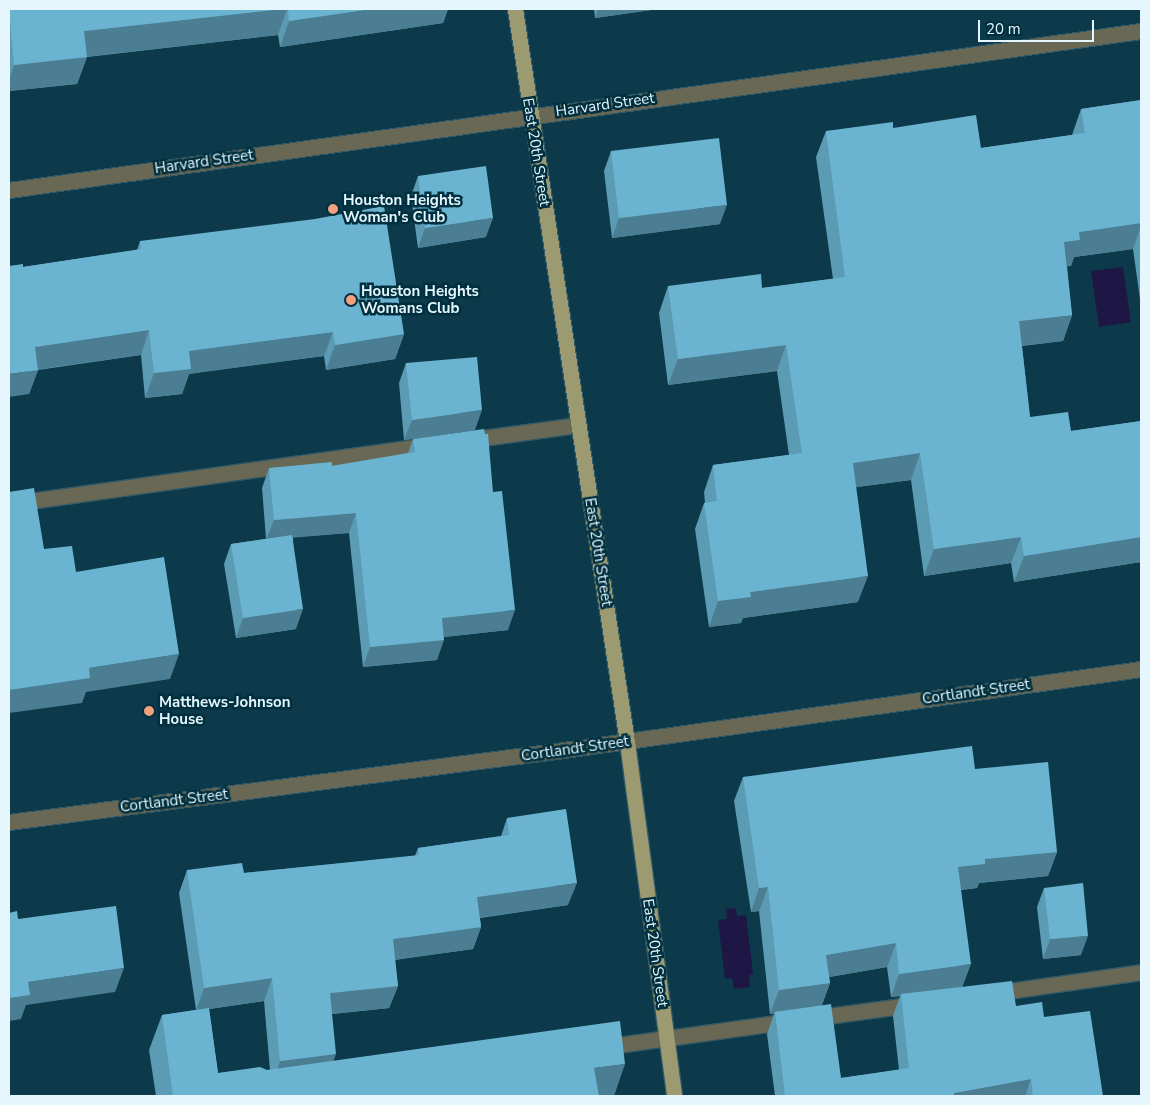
<!DOCTYPE html>
<style>
body{margin:0}
#map{position:relative;width:1150px;height:1105px;overflow:hidden;background:#0d3a4a;font-family:"Nunito Sans",sans-serif}
div>[style]{position:absolute}
.water>*{inset:0;background:#1e1746}
.roads{filter:drop-shadow(1px 0 #305867) drop-shadow(-1px 0 #305867) drop-shadow(0 1px #305867) drop-shadow(0 -1px #305867)}
.minor>*{height:15px;margin:-7.5px;padding:0 7.5px;transform-origin:7.5px;border-radius:7.5px;background:#696854}
.major>*{height:15px;margin:-7.5px;padding:0 7.5px;transform-origin:7.5px;border-radius:7.5px;background:#9c9a70}
.wall>*{inset:0;background:#5c9bb4}
.shaded-wall>*{inset:0;background:#4b7e92}
.building>*{inset:0;background:#6bb4d1}
.dots>*{width:14px;height:14px;translate:-50% -50%;box-sizing:border-box;border:2px solid #00303f;border-radius:50%}
span{translate:-50% -50%;white-space:nowrap;text-align:center;line-height:1.15;-webkit-text-stroke:5px #00303f;paint-order:stroke}
.street-label{font-size:15px;color:#e5f6fd}
.poi-label{font-size:15px;color:#e5f6fd;font-weight:700}
.left{translate:0 -50%;text-align:left}
.frame{position:absolute;inset:0;border:10px solid #e5f6fd;pointer-events:none}
.scale{position:absolute;left:978px;top:20px;width:116px;height:22px;box-sizing:border-box;border:2px solid #e5f6fd;border-top:0;padding-left:6px;font-size:15px;line-height:18px;white-space:nowrap;color:#e5f6fd;-webkit-text-stroke:4px #00303f;paint-order:stroke}
</style>
<div id="map">
<div class="water">
<i style="clip-path:polygon(1123px 267px,1131px 322px,1099px 327px,1091px 271px)"></i>
<i style="clip-path:polygon(736px 908px,737px 916px,746px 915px,753px 974px,749px 975px,750px 987px,734px 989px,732px 978px,725px 979px,718px 920px,727px 919px,726px 909px)"></i>
</div>
<div class="roads">
<div class="minor">
<i style="left:9px;top:190px;width:1143px;rotate:-8deg"></i>
<i style="left:468px;top:440px;width:111px;rotate:-7.8deg"></i>
<i style="left:9px;top:504px;width:426px;rotate:-8deg"></i>
<i style="left:9px;top:822px;width:545px;rotate:-7.39deg"></i>
<i style="left:549px;top:752px;width:598px;rotate:-7.98deg"></i>
<i style="left:994px;top:993px;width:148px;rotate:-8.1deg"></i>
<i style="left:813px;top:1018px;width:105px;rotate:-7.7deg"></i>
<i style="left:603px;top:1047px;width:190px;rotate:-7.9deg"></i>
</div>
<div class="major">
<i style="left:515px;top:9px;width:742px;rotate:81.31deg"></i>
<i style="left:627px;top:742px;width:357px;rotate:82.4deg"></i>
</div>
</div>
<div class="wall">
<i style="clip-path:polygon(9px 9px,448px 9px,443px 23px,280px 47px,278px 35px,87px 57px,77px 84px,9px 91px)"></i>
<i style="clip-path:polygon(594px 9px,658px 9px,595px 18px)"></i>
<i style="clip-path:polygon(1141px 100px,1141px 306px,1133px 249px,1074px 257px,1071px 266px,1067px 266px,1072px 315px,1063px 341px,1022px 346px,1030px 417px,1071px 431px,1141px 421px,1141px 562px,1014px 582px,1011px 563px,924px 576px,911px 480px,856px 487px,858px 602px,743px 618px,741px 623px,709px 627px,695px 529px,704px 503px,705px 503px,704px 492px,713px 465px,789px 455px,777px 371px,668px 385px,659px 313px,668px 286px,762px 288px,833px 279px,816px 157px,826px 131px,893px 128px,981px 148px,1072px 135px,1081px 109px)"></i>
<i style="clip-path:polygon(611px 151px,720px 224px,612px 238px,604px 171px)"></i>
<i style="clip-path:polygon(418px 176px,486px 237px,418px 248px,411px 196px)"></i>
<i style="clip-path:polygon(140px 241px,404px 334px,395px 359px,326px 370px,324px 356px,201px 372px,189px 374px,182px 394px,145px 398px,141px 355px,38px 370px,29px 394px,23px 267px,137px 250px)"></i>
<i style="clip-path:polygon(406px 363px,475px 430px,404px 440px,399px 383px)"></i>
<i style="clip-path:polygon(413px 439px,493px 492px,508px 630px,444px 637px,437px 660px,363px 667px,349px 533px,293px 537px,296px 629px,236px 638px,224px 564px,231px 544px,266px 539px,262px 488px,269px 468px,332px 466px,408px 453px)"></i>
<i style="clip-path:polygon(evenodd,975px 769px,1057px 852px,1048px 876px,979px 883px,977px 888px,961px 890px,962px 987px,1016px 1006px,1044px 1017px,1103px 1096px,775px 1096px,767px 1034px,774px 1014px,770px 1014px,759px 911px,751px 912px,734px 801px,743px 777px,975px 769px,887px 967px,891px 997px,900px 996px,893px 1016px,899px 1070px,841px 1078px,822px 1005px,830px 983px,829px 977px,887px 967px)"></i>
<i style="clip-path:polygon(evenodd,507px 818px,568px 905px,480px 918px,481px 927px,473px 949px,395px 960px,398px 986px,389px 1008px,332px 1014px,333px 1061px,614px 1096px,156px 1096px,149px 1050px,162px 1015px,196px 1010px,179px 893px,187px 870px,244px 873px,415px 856px,418px 848px,501px 836px,507px 818px,264px 1001px,270px 1070px,218px 1073px,209px 1009px,264px 1001px)"></i>
<i style="clip-path:polygon(1044px 888px,1081px 955px,1043px 959px,1037px 907px)"></i>
</div>
<div class="shaded-wall">
<i style="clip-path:polygon(282px 9px,287px 9px,278px 35px,75px 58px,84px 31px)"></i>
<i style="clip-path:polygon(371px 9px,448px 9px,443px 23px,280px 47px,289px 21px)"></i>
<i style="clip-path:polygon(598px 9px,658px 9px,595px 18px)"></i>
<i style="clip-path:polygon(87px 57px,77px 84px,9px 91px,9px 80px,14px 65px)"></i>
<i style="clip-path:polygon(727px 205px,720px 224px,612px 238px,619px 218px)"></i>
<i style="clip-path:polygon(493px 218px,486px 237px,418px 248px,425px 228px)"></i>
<i style="clip-path:polygon(1141px 223px,1141px 226px,1133px 249px,1074px 257px,1071px 266px,1055px 268px,1064px 242px,1079px 232px)"></i>
<i style="clip-path:polygon(1072px 315px,1063px 341px,1010px 347px,1019px 321px)"></i>
<i style="clip-path:polygon(149px 330px,141px 355px,26px 371px,35px 347px)"></i>
<i style="clip-path:polygon(333px 332px,324px 356px,189px 374px,182px 394px,145px 398px,154px 373px,189px 351px)"></i>
<i style="clip-path:polygon(404px 334px,395px 359px,326px 370px,335px 345px)"></i>
<i style="clip-path:polygon(786px 345px,777px 371px,668px 385px,678px 359px)"></i>
<i style="clip-path:polygon(38px 370px,29px 394px,9px 397px,9px 374px)"></i>
<i style="clip-path:polygon(482px 410px,475px 430px,404px 440px,412px 420px)"></i>
<i style="clip-path:polygon(920px 453px,911px 480px,843px 489px,853px 463px)"></i>
<i style="clip-path:polygon(356px 513px,349px 533px,266px 540px,274px 520px)"></i>
<i style="clip-path:polygon(1021px 537px,1011px 563px,924px 576px,934px 549px)"></i>
<i style="clip-path:polygon(1141px 537px,1141px 562px,1014px 582px,1024px 556px)"></i>
<i style="clip-path:polygon(868px 576px,858px 602px,743px 618px,741px 623px,709px 627px,718px 601px,750px 592px)"></i>
<i style="clip-path:polygon(303px 609px,296px 629px,236px 638px,243px 618px)"></i>
<i style="clip-path:polygon(515px 610px,508px 630px,435px 638px,442px 618px)"></i>
<i style="clip-path:polygon(444px 640px,437px 660px,363px 667px,370px 647px)"></i>
<i style="clip-path:polygon(179px 654px,170px 679px,86px 692px,82px 703px,9px 713px,9px 690px,89px 668px)"></i>
<i style="clip-path:polygon(1057px 852px,1048px 876px,979px 883px,977px 888px,949px 891px,958px 867px,985px 859px)"></i>
<i style="clip-path:polygon(577px 883px,568px 905px,469px 919px,477px 897px)"></i>
<i style="clip-path:polygon(768px 887px,759px 911px,751px 912px,759px 888px)"></i>
<i style="clip-path:polygon(481px 927px,473px 949px,385px 961px,393px 939px)"></i>
<i style="clip-path:polygon(1088px 936px,1081px 955px,1043px 959px,1050px 939px)"></i>
<i style="clip-path:polygon(896px 943px,887px 967px,818px 979px,826px 955px)"></i>
<i style="clip-path:polygon(971px 964px,962px 988px,901px 994px,900px 996px,891px 997px,899px 974px)"></i>
<i style="clip-path:polygon(124px 968px,115px 992px,26px 1005px,21px 1019px,9px 1021px,9px 998px,28px 982px)"></i>
<i style="clip-path:polygon(272px 978px,264px 1001px,196px 1011px,204px 988px)"></i>
<i style="clip-path:polygon(830px 983px,821px 1007px,775px 1012px,774px 1014px,770px 1014px,779px 990px)"></i>
<i style="clip-path:polygon(398px 986px,389px 1008px,322px 1015px,330px 993px)"></i>
<i style="clip-path:polygon(336px 1054px,328px 1076px,272px 1084px,280px 1061px)"></i>
<i style="clip-path:polygon(625px 1064px,614px 1096px,584px 1096px,594px 1068px)"></i>
<i style="clip-path:polygon(1031px 1079px,1025px 1096px,952px 1096px,954px 1093px)"></i>
</div>
<div class="building">
<i style="clip-path:polygon(9px 9px,282px 9px,84px 31px,87px 57px,14px 65px)"></i>
<i style="clip-path:polygon(288px 9px,371px 9px,289px 21px)"></i>
<i style="clip-path:polygon(1141px 100px,1141px 223px,1079px 232px,1080px 240px,1064px 242px,1072px 315px,1019px 321px,1030px 417px,1068px 412px,1071px 431px,1141px 421px,1141px 537px,1024px 556px,1021px 537px,934px 549px,920px 453px,853px 463px,868px 576px,750px 592px,751px 597px,718px 601px,704px 503px,717px 501px,713px 465px,802px 453px,786px 345px,678px 359px,668px 286px,761px 274px,762px 288px,845px 277px,826px 131px,893px 122px,893px 128px,976px 115px,981px 148px,1085px 133px,1081px 109px)"></i>
<i style="clip-path:polygon(719px 138px,727px 205px,619px 218px,611px 151px)"></i>
<i style="clip-path:polygon(486px 166px,493px 218px,425px 228px,418px 176px)"></i>
<i style="clip-path:polygon(384px 206px,404px 334px,335px 345px,333px 332px,210px 348px,189px 351px,191px 369px,154px 373px,149px 330px,35px 347px,38px 370px,9px 374px,9px 266px,23px 264px,23px 267px,141px 249px,140px 241px,315px 219px)"></i>
<i style="clip-path:polygon(477px 357px,482px 410px,412px 420px,406px 363px)"></i>
<i style="clip-path:polygon(484px 429px,485px 434px,488px 434px,493px 492px,502px 491px,515px 610px,442px 618px,444px 640px,370px 647px,356px 513px,274px 520px,269px 468px,332px 462px,332px 466px,415px 452px,413px 439px)"></i>
<i style="clip-path:polygon(34px 488px,44px 549px,72px 546px,76px 572px,164px 557px,179px 654px,89px 668px,90px 678px,9px 690px,9px 492px)"></i>
<i style="clip-path:polygon(292px 535px,303px 609px,243px 618px,231px 544px)"></i>
<i style="clip-path:polygon(972px 746px,975px 769px,1048px 762px,1057px 852px,985px 859px,985px 864px,958px 867px,971px 964px,899px 974px,896px 943px,826px 955px,830px 983px,779px 990px,768px 887px,759px 888px,743px 777px)"></i>
<i style="clip-path:polygon(566px 809px,577px 883px,477px 897px,481px 927px,393px 939px,398px 986px,330px 993px,336px 1054px,280px 1061px,272px 978px,204px 988px,187px 870px,242px 863px,244px 873px,419px 855px,418px 848px,509px 835px,507px 818px)"></i>
<i style="clip-path:polygon(1083px 883px,1088px 936px,1050px 939px,1044px 888px)"></i>
<i style="clip-path:polygon(116px 906px,124px 968px,28px 982px,30px 995px,9px 998px,9px 913px,17px 911px,18px 919px)"></i>
<i style="clip-path:polygon(1012px 981px,1016px 1006px,1042px 1002px,1044px 1017px,1090px 1011px,1103px 1096px,1033px 1096px,1031px 1079px,954px 1093px,954px 1096px,785px 1096px,775px 1012px,831px 1004px,841px 1078px,909px 1068px,901px 994px)"></i>
<i style="clip-path:polygon(209px 1008px,218px 1073px,260px 1067px,267px 1070px,620px 1021px,625px 1064px,594px 1068px,599px 1096px,173px 1096px,162px 1015px)"></i>
</div>
<div class="dots">
<i style="left:333px;top:209px;background:#f1a17c"></i>
<i style="left:351px;top:300px;background:#f1a17c"></i>
<i style="left:149px;top:711px;background:#f1a17c"></i>
</div>
<div class="street-label">
<span style="left:605px;top:105px;rotate:-8deg">Harvard Street</span>
<span style="left:536px;top:152px;rotate:81deg">East 20th Street</span>
<span style="left:204px;top:162px;rotate:-8deg">Harvard Street</span>
<span style="left:598px;top:552px;rotate:81deg">East 20th Street</span>
<span style="left:976px;top:692px;rotate:-8deg">Cortlandt Street</span>
<span style="left:575px;top:749px;rotate:-8deg">Cortlandt Street</span>
<span style="left:174px;top:801px;rotate:-7deg">Cortlandt Street</span>
<span style="left:655px;top:953px;rotate:82deg">East 20th Street</span>
</div>
<div class="poi-label">
<span class="left" style="left:343px;top:209px">Houston Heights<br>Woman's Club</span>
<span class="left" style="left:361px;top:300px">Houston Heights<br>Womans Club</span>
<span class="left" style="left:159px;top:711px">Matthews-Johnson<br>House</span>
</div>
<div class="frame"></div>
<div class="scale">20 m</div>
</div>
